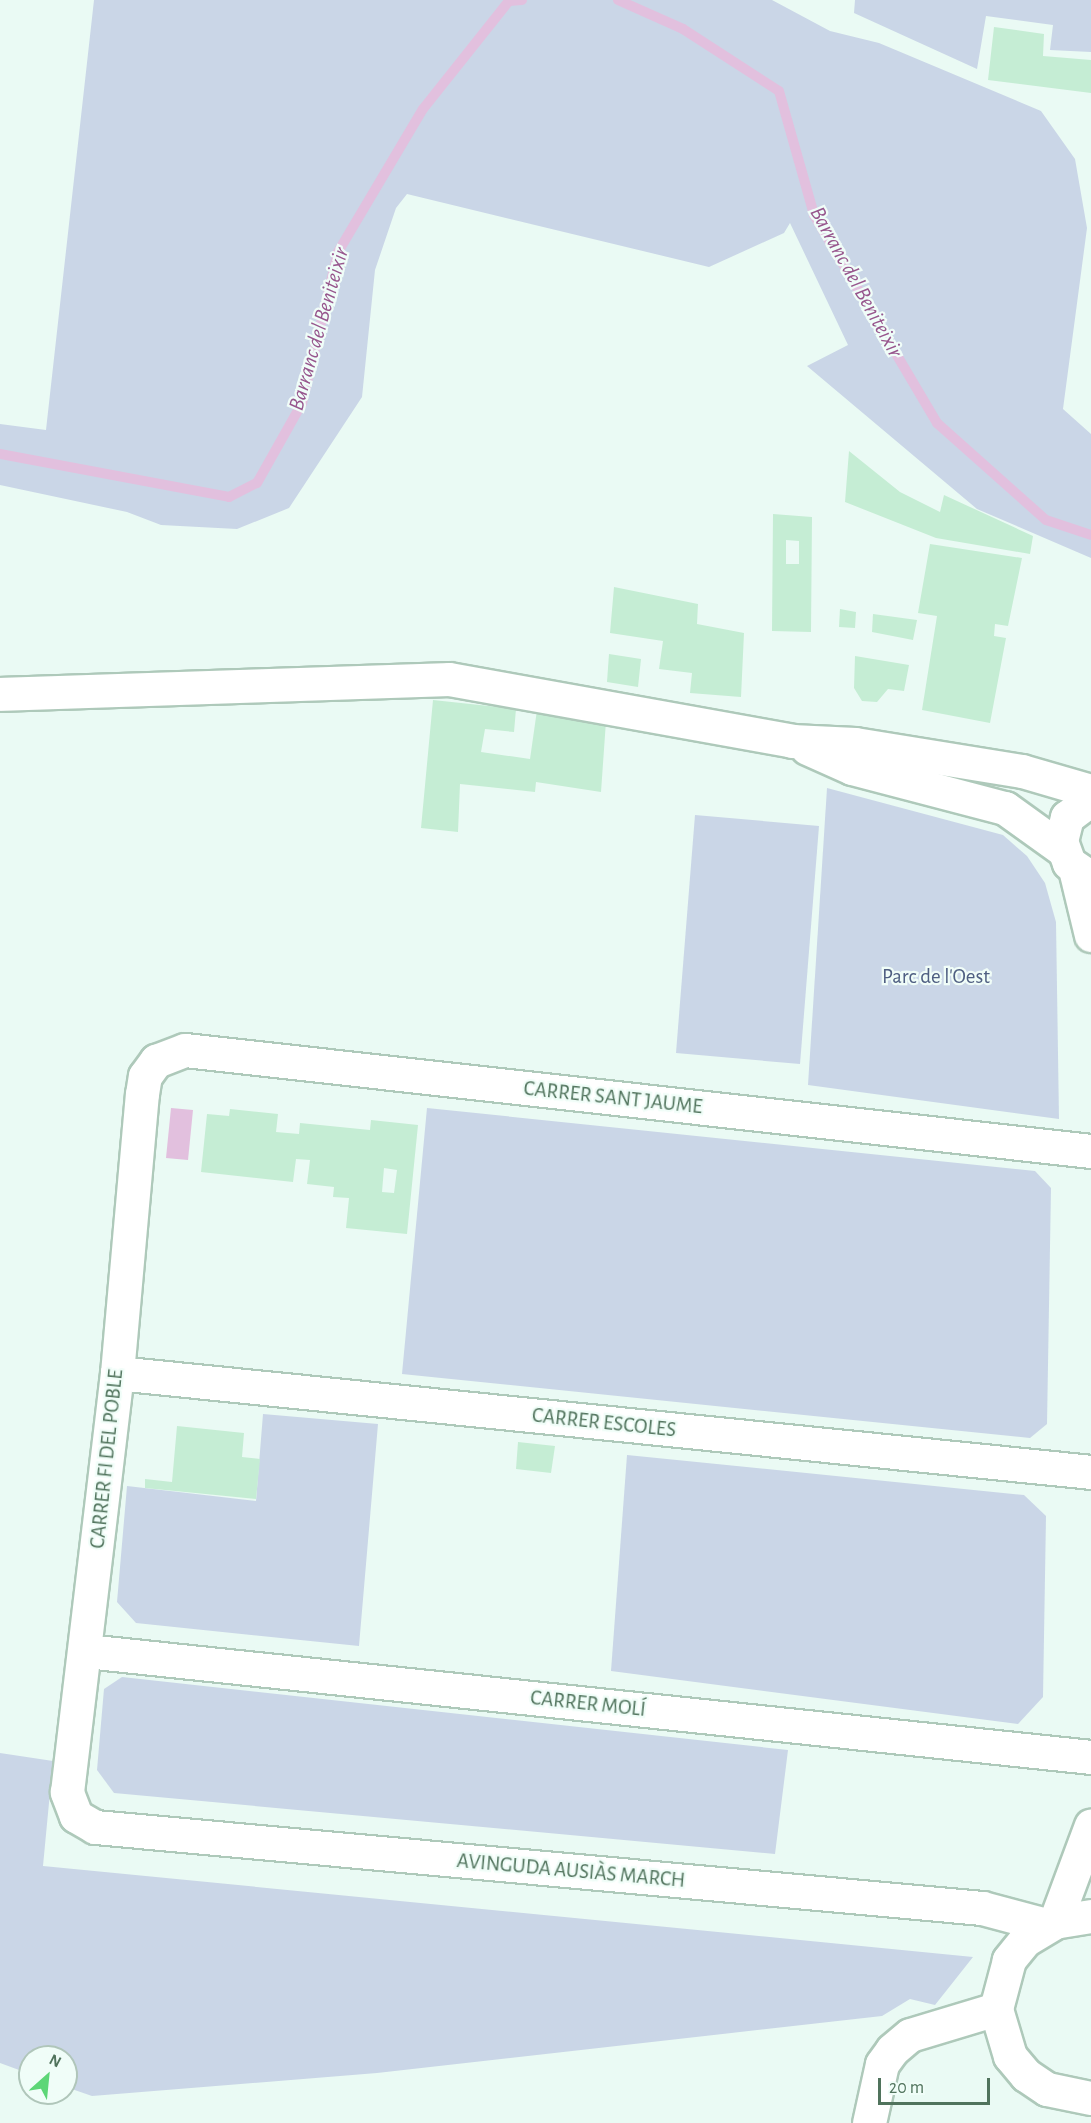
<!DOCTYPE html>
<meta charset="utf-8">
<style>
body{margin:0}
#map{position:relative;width:1091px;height:2123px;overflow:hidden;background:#eafaf4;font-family:"Alegreya Sans",sans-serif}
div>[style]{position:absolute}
.green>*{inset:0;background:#cad6e7}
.water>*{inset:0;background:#e2c0de}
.stream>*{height:10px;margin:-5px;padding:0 5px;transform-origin:5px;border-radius:5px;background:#e2c0de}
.building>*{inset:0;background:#c5edd4}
.roads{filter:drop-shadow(2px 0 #aec9ba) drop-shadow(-2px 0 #aec9ba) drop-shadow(0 2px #aec9ba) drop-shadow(0 -2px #aec9ba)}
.street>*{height:33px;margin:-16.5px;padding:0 16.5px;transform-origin:16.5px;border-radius:16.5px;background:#fff}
.secondary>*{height:33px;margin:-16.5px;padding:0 16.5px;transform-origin:16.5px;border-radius:16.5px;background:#fff}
span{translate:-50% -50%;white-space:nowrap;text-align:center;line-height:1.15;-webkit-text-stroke:4.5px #f0fdf8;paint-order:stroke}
.park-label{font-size:21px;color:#4f5f82}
.street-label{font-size:21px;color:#50735c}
.water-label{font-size:22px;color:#97568d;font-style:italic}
.north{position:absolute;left:18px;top:2045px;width:60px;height:60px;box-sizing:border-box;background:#f0fdf8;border:2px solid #b0c6ba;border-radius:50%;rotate:27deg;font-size:16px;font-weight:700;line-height:24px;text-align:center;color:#50735c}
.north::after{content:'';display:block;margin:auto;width:21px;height:27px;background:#5dd677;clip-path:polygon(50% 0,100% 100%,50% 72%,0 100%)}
.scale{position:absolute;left:878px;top:2078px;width:112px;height:27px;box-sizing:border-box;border:3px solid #50735c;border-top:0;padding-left:8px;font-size:18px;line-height:21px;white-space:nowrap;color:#50735c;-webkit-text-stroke:4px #f0fdf8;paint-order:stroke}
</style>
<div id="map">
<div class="green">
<i style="clip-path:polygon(94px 0,772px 0,830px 31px,879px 43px,1041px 111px,1075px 159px,1087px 228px,1063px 409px,1091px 434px,1091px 558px,977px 509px,807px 366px,848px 345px,790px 223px,784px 233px,709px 267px,407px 194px,396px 208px,375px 270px,362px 397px,289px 508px,237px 529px,161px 525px,127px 512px,0 485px,0 424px,46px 430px)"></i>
<i style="clip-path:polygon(855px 0,1091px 0,1091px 52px,1050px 50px,1053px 25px,986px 16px,977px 69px,854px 13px)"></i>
<i style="clip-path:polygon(827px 788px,1003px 835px,1027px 856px,1045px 883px,1056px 922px,1059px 1119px,808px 1085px)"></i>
<i style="clip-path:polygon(695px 815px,819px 826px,800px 1064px,676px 1053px)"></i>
<i style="clip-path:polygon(427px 1108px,1035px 1171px,1051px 1188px,1047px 1424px,1030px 1438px,402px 1374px)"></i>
<i style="clip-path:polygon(263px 1414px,378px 1424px,359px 1646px,136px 1623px,117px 1602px,127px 1486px,256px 1501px)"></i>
<i style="clip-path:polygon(627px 1455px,1024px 1495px,1046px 1516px,1043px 1697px,1018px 1724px,611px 1671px)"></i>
<i style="clip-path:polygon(122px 1677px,788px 1750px,775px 1854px,114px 1793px,97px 1770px,104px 1689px)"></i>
<i style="clip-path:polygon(0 1753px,53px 1761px,43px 1866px,973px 1957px,935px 2005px,910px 1999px,882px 2016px,377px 2073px,92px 2096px,66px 2087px,66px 2057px,30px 2057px,30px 2074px,0 2063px)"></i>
</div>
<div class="water">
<i style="clip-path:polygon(171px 1108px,193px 1110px,188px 1160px,166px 1158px)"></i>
</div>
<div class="stream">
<i style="left:618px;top:0;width:71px;rotate:24deg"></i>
<i style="left:683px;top:29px;width:114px;rotate:32.9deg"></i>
<i style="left:779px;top:91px;width:129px;rotate:74.2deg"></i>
<i style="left:814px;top:215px;width:242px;rotate:59.4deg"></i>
<i style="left:937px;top:423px;width:146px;rotate:41.7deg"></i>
<i style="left:1046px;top:520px;width:47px;rotate:18.4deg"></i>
<i style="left:0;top:454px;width:233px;rotate:10.6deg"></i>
<i style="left:229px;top:497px;width:31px;rotate:-27deg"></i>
<i style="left:257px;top:483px;width:92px;rotate:-60.6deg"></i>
<i style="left:302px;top:403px;width:155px;rotate:-76.6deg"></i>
<i style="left:338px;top:252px;width:166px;rotate:-59.3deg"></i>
<i style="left:423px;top:109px;width:138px;rotate:-51.5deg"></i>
<i style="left:509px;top:1px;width:13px;rotate:-4deg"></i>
</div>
<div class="building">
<i style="clip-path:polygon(994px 27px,1044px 34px,1043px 56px,1091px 60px,1091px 93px,988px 80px)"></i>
<i style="clip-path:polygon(849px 451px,900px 492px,940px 512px,944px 495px,1033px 536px,1030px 554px,936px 538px,845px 502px)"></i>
<i style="clip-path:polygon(evenodd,773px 514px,812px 517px,811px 632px,772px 631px,773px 514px,786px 540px,799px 541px,799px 564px,786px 564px,786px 540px)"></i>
<i style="clip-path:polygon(930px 544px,1022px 558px,1008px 626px,995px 624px,994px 636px,1006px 638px,990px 723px,922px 710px,937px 616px,918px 613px)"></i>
<i style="clip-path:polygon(614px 587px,698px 604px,697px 624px,744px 633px,741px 697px,690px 693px,692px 673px,659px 669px,663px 641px,610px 633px)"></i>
<i style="clip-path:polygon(840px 609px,856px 612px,855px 628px,839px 627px)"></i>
<i style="clip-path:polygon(873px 614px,917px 620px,913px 640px,872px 632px)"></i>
<i style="clip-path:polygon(609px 654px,641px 659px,638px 687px,607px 682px)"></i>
<i style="clip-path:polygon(855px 656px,909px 665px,904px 691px,888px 689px,877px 702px,862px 701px,854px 688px)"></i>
<i style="clip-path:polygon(433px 700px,516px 709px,514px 732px,485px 729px,481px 752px,530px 759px,537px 710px,606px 721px,601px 792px,536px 782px,535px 792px,460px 784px,458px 832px,421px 828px)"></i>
<i style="clip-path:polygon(evenodd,230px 1109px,278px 1114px,276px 1132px,299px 1134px,300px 1123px,370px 1130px,371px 1120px,418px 1125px,407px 1234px,346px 1228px,349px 1198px,333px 1197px,334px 1187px,307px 1184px,310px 1160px,296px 1159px,293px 1182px,201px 1172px,207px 1114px,229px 1116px,230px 1109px,384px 1168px,397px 1170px,394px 1193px,382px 1192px,384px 1168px)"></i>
<i style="clip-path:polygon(177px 1426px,244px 1433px,242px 1457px,260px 1459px,256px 1499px,145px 1488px,145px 1479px,172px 1482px)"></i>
<i style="clip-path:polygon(518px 1442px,555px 1446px,551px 1473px,516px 1469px)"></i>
</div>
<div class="roads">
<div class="street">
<i style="left:117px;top:1373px;width:979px;rotate:5.8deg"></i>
<i style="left:86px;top:1651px;width:1011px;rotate:6.02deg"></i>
<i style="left:1046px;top:1925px;width:66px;rotate:-165.1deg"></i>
<i style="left:982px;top:1908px;width:891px;rotate:-174.78deg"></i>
<i style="left:95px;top:1827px;width:22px;rotate:-150deg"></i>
<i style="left:76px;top:1816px;width:26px;rotate:-111deg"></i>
<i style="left:67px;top:1792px;width:422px;rotate:-83.2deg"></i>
<i style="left:117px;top:1373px;width:280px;rotate:-84.9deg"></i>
<i style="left:142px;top:1094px;width:18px;rotate:-81deg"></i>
<i style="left:145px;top:1076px;width:19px;rotate:-54deg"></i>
<i style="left:156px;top:1061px;width:31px;rotate:-21deg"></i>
<i style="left:185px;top:1050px;width:912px;rotate:6.36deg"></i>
<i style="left:869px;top:2123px;width:60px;rotate:-77.6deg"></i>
<i style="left:882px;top:2064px;width:17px;rotate:-54deg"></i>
<i style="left:892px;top:2050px;width:23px;rotate:-40deg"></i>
<i style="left:910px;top:2035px;width:90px;rotate:-16.8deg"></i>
</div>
<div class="secondary">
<i style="left:0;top:694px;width:449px;rotate:-1.9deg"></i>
<i style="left:449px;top:679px;width:349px;rotate:10.2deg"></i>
<i style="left:792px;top:741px;width:63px;rotate:2.7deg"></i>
<i style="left:855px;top:744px;width:169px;rotate:9.2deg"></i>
<i style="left:1022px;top:771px;width:72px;rotate:16.2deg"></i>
<i style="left:807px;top:748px;width:49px;rotate:24deg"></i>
<i style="left:852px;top:768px;width:158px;rotate:14.7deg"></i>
<i style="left:1005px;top:808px;width:70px;rotate:35.7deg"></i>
<i style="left:1091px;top:799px;width:30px;rotate:143deg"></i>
<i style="left:1067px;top:817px;width:25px;rotate:104deg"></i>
<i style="left:1061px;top:841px;width:23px;rotate:70deg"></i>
<i style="left:1069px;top:863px;width:27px;rotate:34deg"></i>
<i style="left:1075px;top:869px;width:68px;rotate:76.4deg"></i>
<i style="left:1091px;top:1916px;width:36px;rotate:171deg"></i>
<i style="left:1055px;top:1922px;width:35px;rotate:149deg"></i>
<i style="left:1025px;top:1940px;width:26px;rotate:129deg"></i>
<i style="left:1009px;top:1960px;width:51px;rotate:104.9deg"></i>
<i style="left:996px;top:2009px;width:49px;rotate:73.4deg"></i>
<i style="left:1010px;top:2056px;width:25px;rotate:50deg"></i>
<i style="left:1026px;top:2075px;width:25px;rotate:34deg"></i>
<i style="left:1047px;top:2089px;width:45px;rotate:11.6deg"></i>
<i style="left:1055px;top:1922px;width:103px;rotate:-69.6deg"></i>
</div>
</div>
<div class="park-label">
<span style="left:936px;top:977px">Parc de l'Oest</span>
</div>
<div class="street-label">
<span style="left:613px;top:1098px;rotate:6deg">CARRER SANT JAUME</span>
<span style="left:604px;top:1423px;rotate:6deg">CARRER ESCOLES</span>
<span style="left:107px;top:1459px;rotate:-84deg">CARRER FI DEL POBLE</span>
<span style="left:588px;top:1704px;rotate:6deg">CARRER MOLÍ</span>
<span style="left:571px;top:1871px;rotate:5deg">AVINGUDA AUSIÀS MARCH</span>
</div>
<div class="water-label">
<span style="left:856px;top:282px;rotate:61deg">Barranc del Beniteixir</span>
<span style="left:319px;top:329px;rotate:-74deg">Barranc del Beniteixir</span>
</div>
<div class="north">N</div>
<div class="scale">20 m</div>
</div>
